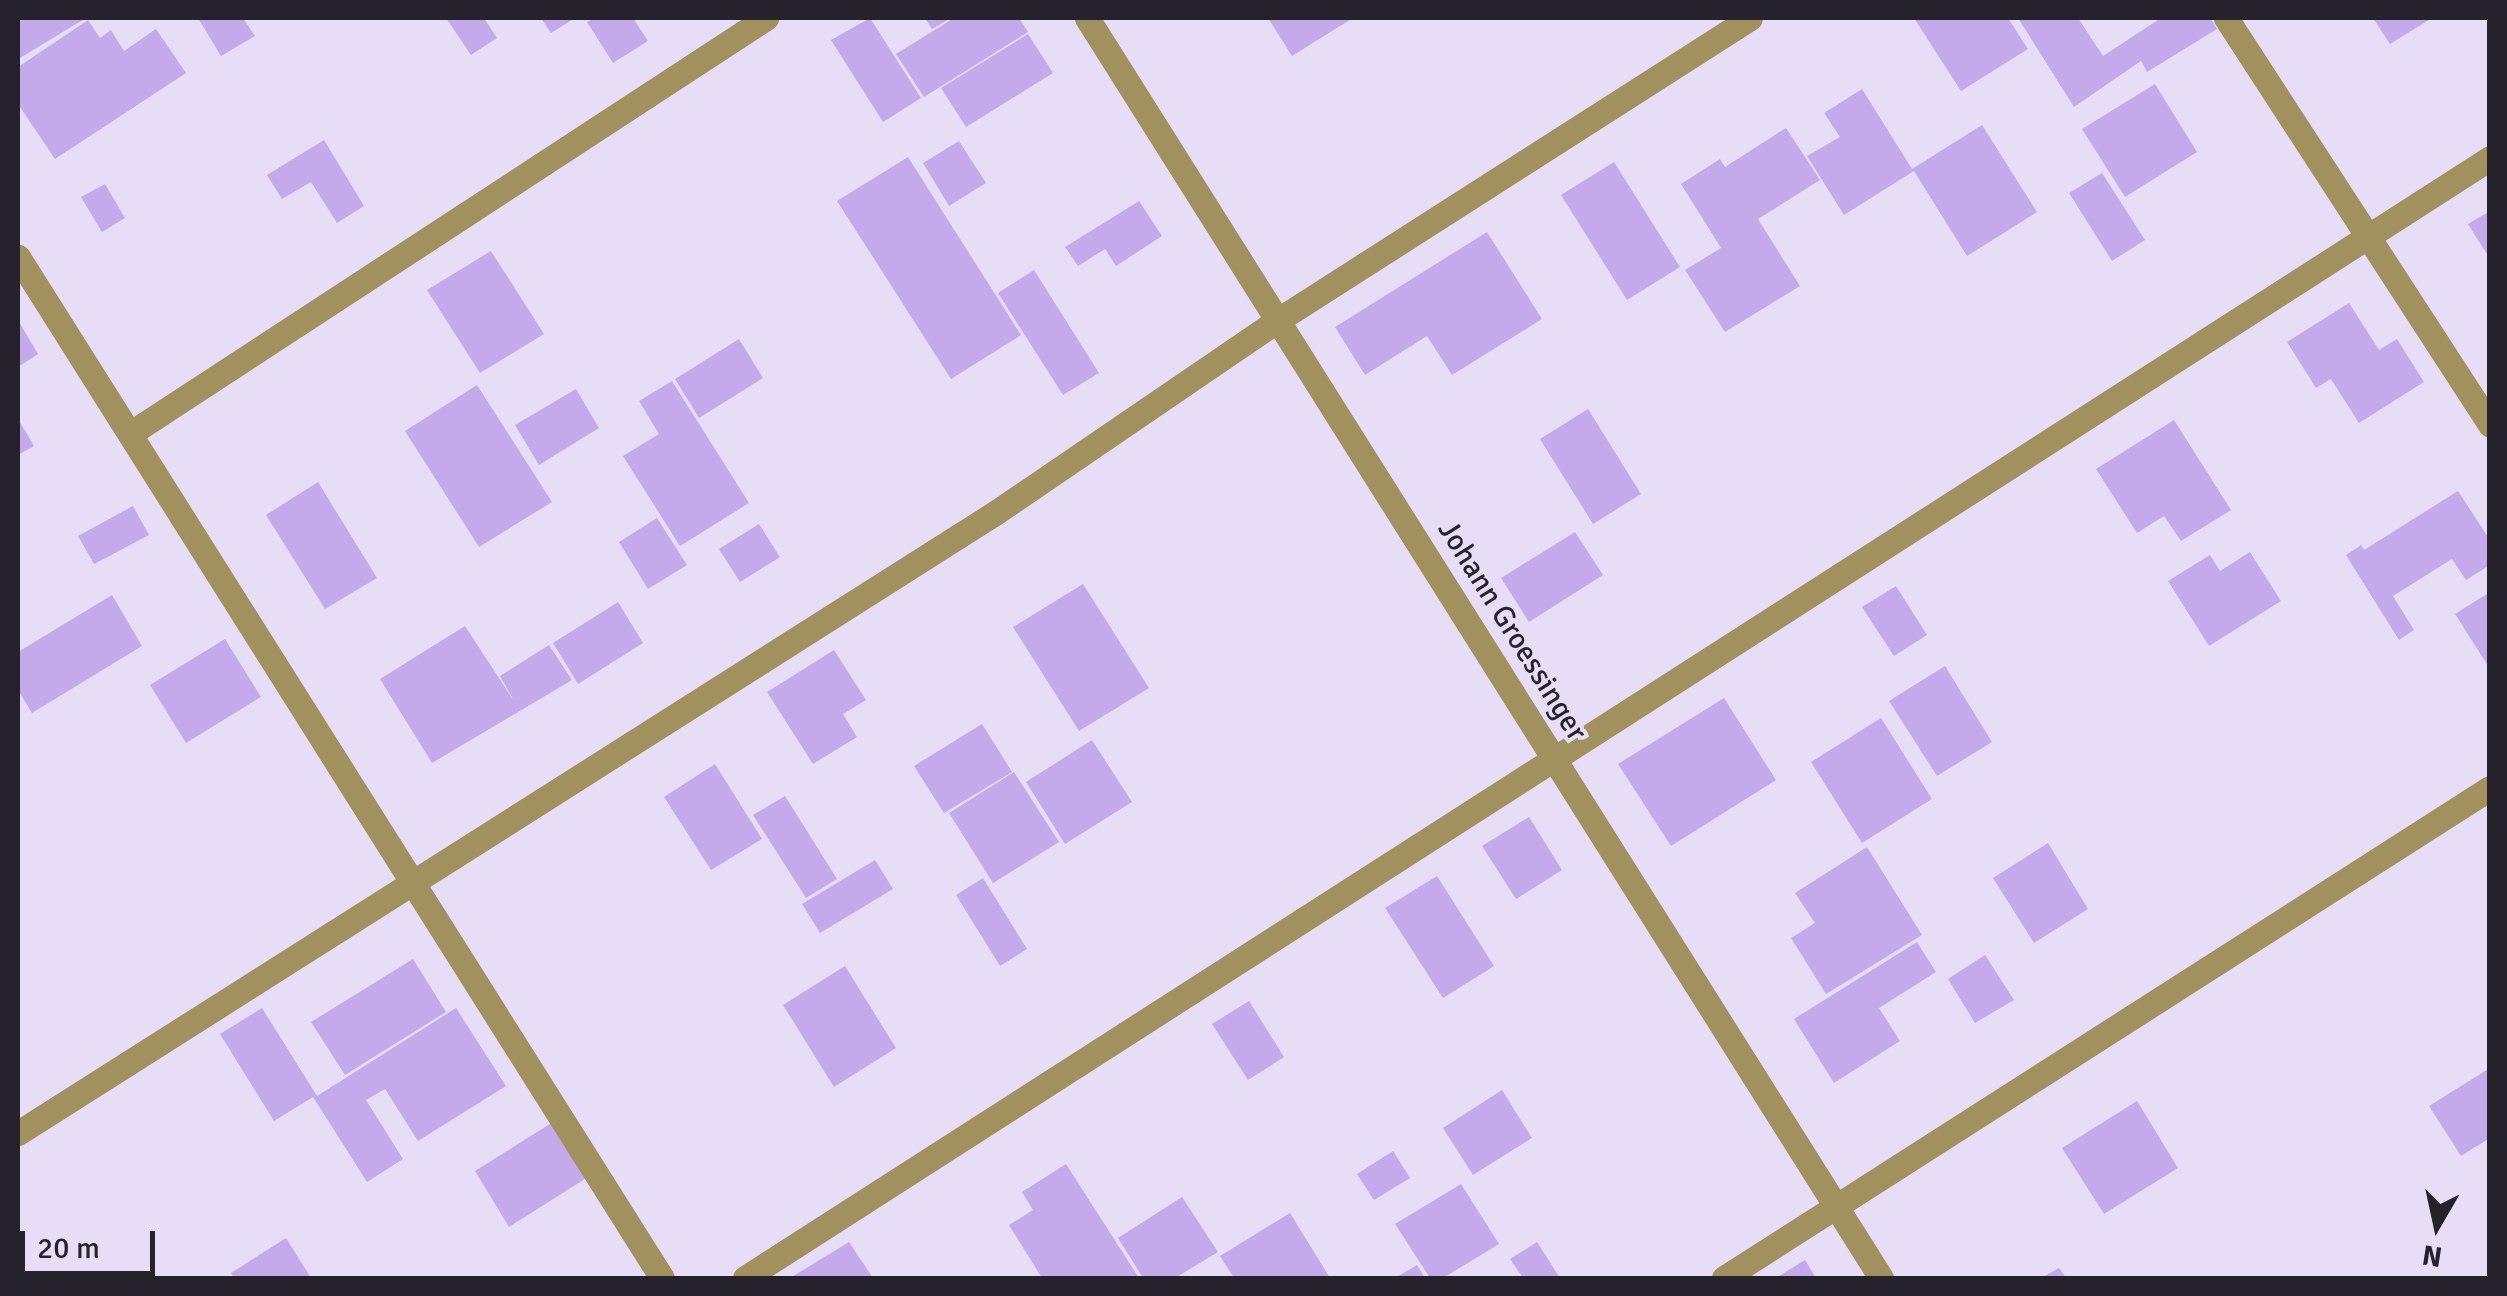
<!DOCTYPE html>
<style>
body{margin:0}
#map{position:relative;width:2507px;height:1296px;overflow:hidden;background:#e7ddf7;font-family:Signika,sans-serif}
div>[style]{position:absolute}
.building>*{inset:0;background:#c4aaeb}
.street>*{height:25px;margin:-12.5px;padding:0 12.5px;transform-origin:12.5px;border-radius:12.5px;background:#a0915f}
span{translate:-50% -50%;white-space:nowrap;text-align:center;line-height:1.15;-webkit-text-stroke:8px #e7ddf7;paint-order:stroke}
.street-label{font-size:30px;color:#26222c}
.frame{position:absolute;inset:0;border:20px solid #26222c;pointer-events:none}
.north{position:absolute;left:2387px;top:1176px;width:100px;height:100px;-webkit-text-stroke:8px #e7ddf7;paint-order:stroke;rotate:189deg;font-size:28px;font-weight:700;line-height:40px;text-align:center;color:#26222c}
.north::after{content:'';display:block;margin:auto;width:35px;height:45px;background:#26222c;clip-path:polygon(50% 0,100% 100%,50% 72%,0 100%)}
.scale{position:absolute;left:20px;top:1231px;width:135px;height:45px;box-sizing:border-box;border:5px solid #26222c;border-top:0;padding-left:12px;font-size:30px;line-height:35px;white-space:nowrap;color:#26222c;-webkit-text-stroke:8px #e7ddf7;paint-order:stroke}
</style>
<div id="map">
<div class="building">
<i style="clip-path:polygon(18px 18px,86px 18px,20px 58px)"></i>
<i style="clip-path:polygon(198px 18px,243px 18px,255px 36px,221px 56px)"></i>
<i style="clip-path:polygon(446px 18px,484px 18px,497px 38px,471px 55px)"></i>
<i style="clip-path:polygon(541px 18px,575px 18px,551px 33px)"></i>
<i style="clip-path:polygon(594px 18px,633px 18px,648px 41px,613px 63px,587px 22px)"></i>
<i style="clip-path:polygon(870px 18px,921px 98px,883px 122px,831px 40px)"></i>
<i style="clip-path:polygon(925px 18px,951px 18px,932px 29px)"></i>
<i style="clip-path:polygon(954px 18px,1019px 18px,1028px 32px,924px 97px,896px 54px)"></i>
<i style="clip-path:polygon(1268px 18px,1353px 18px,1292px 56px)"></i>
<i style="clip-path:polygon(1914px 18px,2008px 18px,2028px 49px,1961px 91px)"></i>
<i style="clip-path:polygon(2018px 18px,2078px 18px,2103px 56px,2161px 18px,2210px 18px,2217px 29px,2147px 72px,2141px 61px,2074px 107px)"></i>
<i style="clip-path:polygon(2373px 18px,2432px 18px,2390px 44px)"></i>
<i style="clip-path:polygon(88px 20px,100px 38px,111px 30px,124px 51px,156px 29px,186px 73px,55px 159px,18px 104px,18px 67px)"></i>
<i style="clip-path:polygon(1028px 34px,1053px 73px,966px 127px,941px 88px)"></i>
<i style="clip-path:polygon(2155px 84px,2197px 152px,2125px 197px,2082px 129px)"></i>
<i style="clip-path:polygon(1862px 89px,1912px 169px,1982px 125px,2037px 212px,1967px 256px,1914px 171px,1844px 215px,1807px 156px,1840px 137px,1824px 113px)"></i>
<i style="clip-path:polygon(1786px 128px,1820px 180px,1758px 219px,1800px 286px,1725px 332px,1685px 270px,1721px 248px,1681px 184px,1720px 159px,1725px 167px)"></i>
<i style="clip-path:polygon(324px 140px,364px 206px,337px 223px,311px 182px,282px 199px,267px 175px)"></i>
<i style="clip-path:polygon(959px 141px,986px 183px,949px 206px,923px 163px)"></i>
<i style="clip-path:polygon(908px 157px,1021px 335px,951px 379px,837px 201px)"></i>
<i style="clip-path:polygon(1614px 162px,1680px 267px,1627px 300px,1561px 195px)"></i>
<i style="clip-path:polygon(2102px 173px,2145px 240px,2112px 261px,2069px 193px)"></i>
<i style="clip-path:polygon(105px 184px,125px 218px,102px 232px,81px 197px)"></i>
<i style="clip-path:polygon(1139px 201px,1162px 236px,1116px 266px,1105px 249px,1078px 266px,1065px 247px)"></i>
<i style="clip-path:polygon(2490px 211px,2490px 259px,2468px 224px)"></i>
<i style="clip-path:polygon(1487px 232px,1542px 319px,1452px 375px,1427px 336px,1365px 375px,1335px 327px)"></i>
<i style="clip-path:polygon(491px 251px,544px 334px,480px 373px,427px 290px)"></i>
<i style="clip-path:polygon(1034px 270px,1099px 373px,1063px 395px,998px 293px)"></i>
<i style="clip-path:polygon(2349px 303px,2379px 350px,2397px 339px,2424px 382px,2359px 423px,2331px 379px,2316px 388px,2287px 342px)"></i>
<i style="clip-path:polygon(18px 320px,38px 354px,18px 367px)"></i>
<i style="clip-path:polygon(739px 339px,763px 378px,699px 418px,675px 379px)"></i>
<i style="clip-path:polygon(672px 381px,749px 503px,680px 546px,623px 456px,659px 434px,639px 401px)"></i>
<i style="clip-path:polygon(477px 385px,552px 502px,479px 547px,405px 431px)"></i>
<i style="clip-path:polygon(576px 389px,599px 428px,539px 465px,515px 425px)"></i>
<i style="clip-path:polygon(1588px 409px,1641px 494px,1593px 524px,1540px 439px)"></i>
<i style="clip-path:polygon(18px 419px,34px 446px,18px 455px)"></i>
<i style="clip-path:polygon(2174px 420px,2231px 510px,2181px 541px,2164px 516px,2137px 533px,2096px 469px)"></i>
<i style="clip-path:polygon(318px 482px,377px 578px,325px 609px,266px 515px)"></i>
<i style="clip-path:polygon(2458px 491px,2490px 540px,2490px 565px,2466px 580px,2452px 559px,2393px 596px,2414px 630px,2399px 640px,2346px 555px,2361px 545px,2364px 550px)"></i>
<i style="clip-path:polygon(133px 506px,149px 535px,94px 564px,78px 536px)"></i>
<i style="clip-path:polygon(657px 518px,687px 565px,648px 589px,619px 542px)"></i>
<i style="clip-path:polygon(759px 524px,780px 557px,740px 582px,719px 549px)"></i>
<i style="clip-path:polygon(1575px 532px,1603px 575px,1529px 622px,1501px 578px)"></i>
<i style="clip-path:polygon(2250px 552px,2281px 601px,2209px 646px,2168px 581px,2210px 555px,2220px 571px)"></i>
<i style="clip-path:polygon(1083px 584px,1149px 688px,1079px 731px,1013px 627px)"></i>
<i style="clip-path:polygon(1896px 586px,1927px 635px,1894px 656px,1862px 607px)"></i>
<i style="clip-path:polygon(2490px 592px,2490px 669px,2455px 614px)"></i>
<i style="clip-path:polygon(112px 595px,142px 646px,32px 713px,18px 690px,18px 652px)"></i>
<i style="clip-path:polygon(618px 602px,643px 643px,578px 684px,553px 643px)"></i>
<i style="clip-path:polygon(465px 626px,514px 701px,500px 676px,549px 645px,572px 680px,432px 763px,380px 679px)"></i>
<i style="clip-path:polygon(225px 639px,261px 697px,186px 743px,150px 685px)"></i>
<i style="clip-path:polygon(834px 650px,866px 700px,843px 714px,857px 737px,813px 764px,767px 692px)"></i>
<i style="clip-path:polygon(1945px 666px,1992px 742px,1937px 776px,1889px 701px)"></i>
<i style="clip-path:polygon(1724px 698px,1776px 780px,1671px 846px,1618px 764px)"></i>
<i style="clip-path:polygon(1881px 718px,1932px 799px,1862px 843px,1811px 762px)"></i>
<i style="clip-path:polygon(982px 724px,1012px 772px,944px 813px,914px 766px)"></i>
<i style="clip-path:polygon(1092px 740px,1132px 802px,1065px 844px,1026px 782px)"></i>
<i style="clip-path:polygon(715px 764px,762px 839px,711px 870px,664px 797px)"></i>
<i style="clip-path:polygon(1014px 772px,1059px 842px,993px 883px,949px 813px)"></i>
<i style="clip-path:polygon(785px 796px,837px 879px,806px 898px,753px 815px)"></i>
<i style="clip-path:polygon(1529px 817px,1562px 870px,1516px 899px,1482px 846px)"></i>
<i style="clip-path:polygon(2048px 843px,2088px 909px,2034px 943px,1993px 878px)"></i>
<i style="clip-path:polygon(1867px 847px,1922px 935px,1826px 994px,1791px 938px,1815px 923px,1795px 893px)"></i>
<i style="clip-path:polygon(875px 860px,893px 889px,820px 933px,802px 904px)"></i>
<i style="clip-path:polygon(1437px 876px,1494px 966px,1443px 998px,1385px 908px)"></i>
<i style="clip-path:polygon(983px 878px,1027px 949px,1000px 966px,956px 895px)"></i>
<i style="clip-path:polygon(1917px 942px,1936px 972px,1879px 1008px,1900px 1041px,1834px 1083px,1794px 1019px)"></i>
<i style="clip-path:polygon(1985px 955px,2014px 1000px,1975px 1023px,1948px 979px)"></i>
<i style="clip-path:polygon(413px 959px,446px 1012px,345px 1075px,311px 1022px)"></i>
<i style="clip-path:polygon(845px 966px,896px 1048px,834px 1087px,783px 1005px)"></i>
<i style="clip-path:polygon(1249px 1001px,1284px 1057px,1248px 1080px,1212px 1024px)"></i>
<i style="clip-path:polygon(262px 1008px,317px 1096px,456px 1008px,506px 1086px,418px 1141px,385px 1089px,366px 1100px,403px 1159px,367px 1182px,313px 1097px,274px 1121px,220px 1034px)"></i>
<i style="clip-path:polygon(2490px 1068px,2490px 1138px,2461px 1156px,2429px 1106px)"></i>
<i style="clip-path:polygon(1502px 1090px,1532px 1138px,1473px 1175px,1443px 1128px)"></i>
<i style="clip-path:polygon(2137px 1101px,2178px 1168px,2104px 1214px,2062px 1148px)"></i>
<i style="clip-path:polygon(553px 1122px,588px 1177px,509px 1227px,475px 1171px)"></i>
<i style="clip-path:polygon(1393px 1151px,1410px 1178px,1374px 1200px,1357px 1174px)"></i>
<i style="clip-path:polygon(1066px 1164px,1139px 1278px,1042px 1278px,1009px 1225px,1033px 1210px,1022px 1192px)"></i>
<i style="clip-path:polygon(1461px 1184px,1499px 1244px,1443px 1278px,1430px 1278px,1395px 1224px)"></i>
<i style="clip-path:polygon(1182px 1197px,1218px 1252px,1175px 1278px,1143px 1278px,1118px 1238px)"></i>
<i style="clip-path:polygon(1290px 1213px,1330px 1278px,1234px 1278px,1220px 1256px)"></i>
<i style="clip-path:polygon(286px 1238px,311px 1278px,234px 1278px,231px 1273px)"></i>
<i style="clip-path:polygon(849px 1242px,873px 1278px,790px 1278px)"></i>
<i style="clip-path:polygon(1537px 1242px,1560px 1278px,1523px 1278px,1510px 1259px)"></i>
<i style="clip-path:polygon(1805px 1260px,1816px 1278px,1776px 1278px)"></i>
<i style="clip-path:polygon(1417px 1265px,1425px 1278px,1395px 1278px)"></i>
<i style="clip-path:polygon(2059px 1268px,2066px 1278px,2041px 1278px)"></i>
</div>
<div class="street">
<i style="left:1087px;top:18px;width:1489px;rotate:57.78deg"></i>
<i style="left:2226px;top:18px;width:485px;rotate:57deg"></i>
<i style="left:18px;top:257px;width:1207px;rotate:57.76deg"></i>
<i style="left:131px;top:433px;width:759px;rotate:-33.17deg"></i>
<i style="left:18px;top:1133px;width:1157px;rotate:-32.4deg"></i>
<i style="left:995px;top:513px;width:343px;rotate:-34.3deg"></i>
<i style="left:1278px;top:320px;width:560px;rotate:-32.61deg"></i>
<i style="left:745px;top:1278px;width:2074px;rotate:-32.69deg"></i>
<i style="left:1724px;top:1278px;width:909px;rotate:-32.61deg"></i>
</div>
<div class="street-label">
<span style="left:1512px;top:631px;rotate:58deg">Johann Groessinger</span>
</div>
<div class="frame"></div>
<div class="north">N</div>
<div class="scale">20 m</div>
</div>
